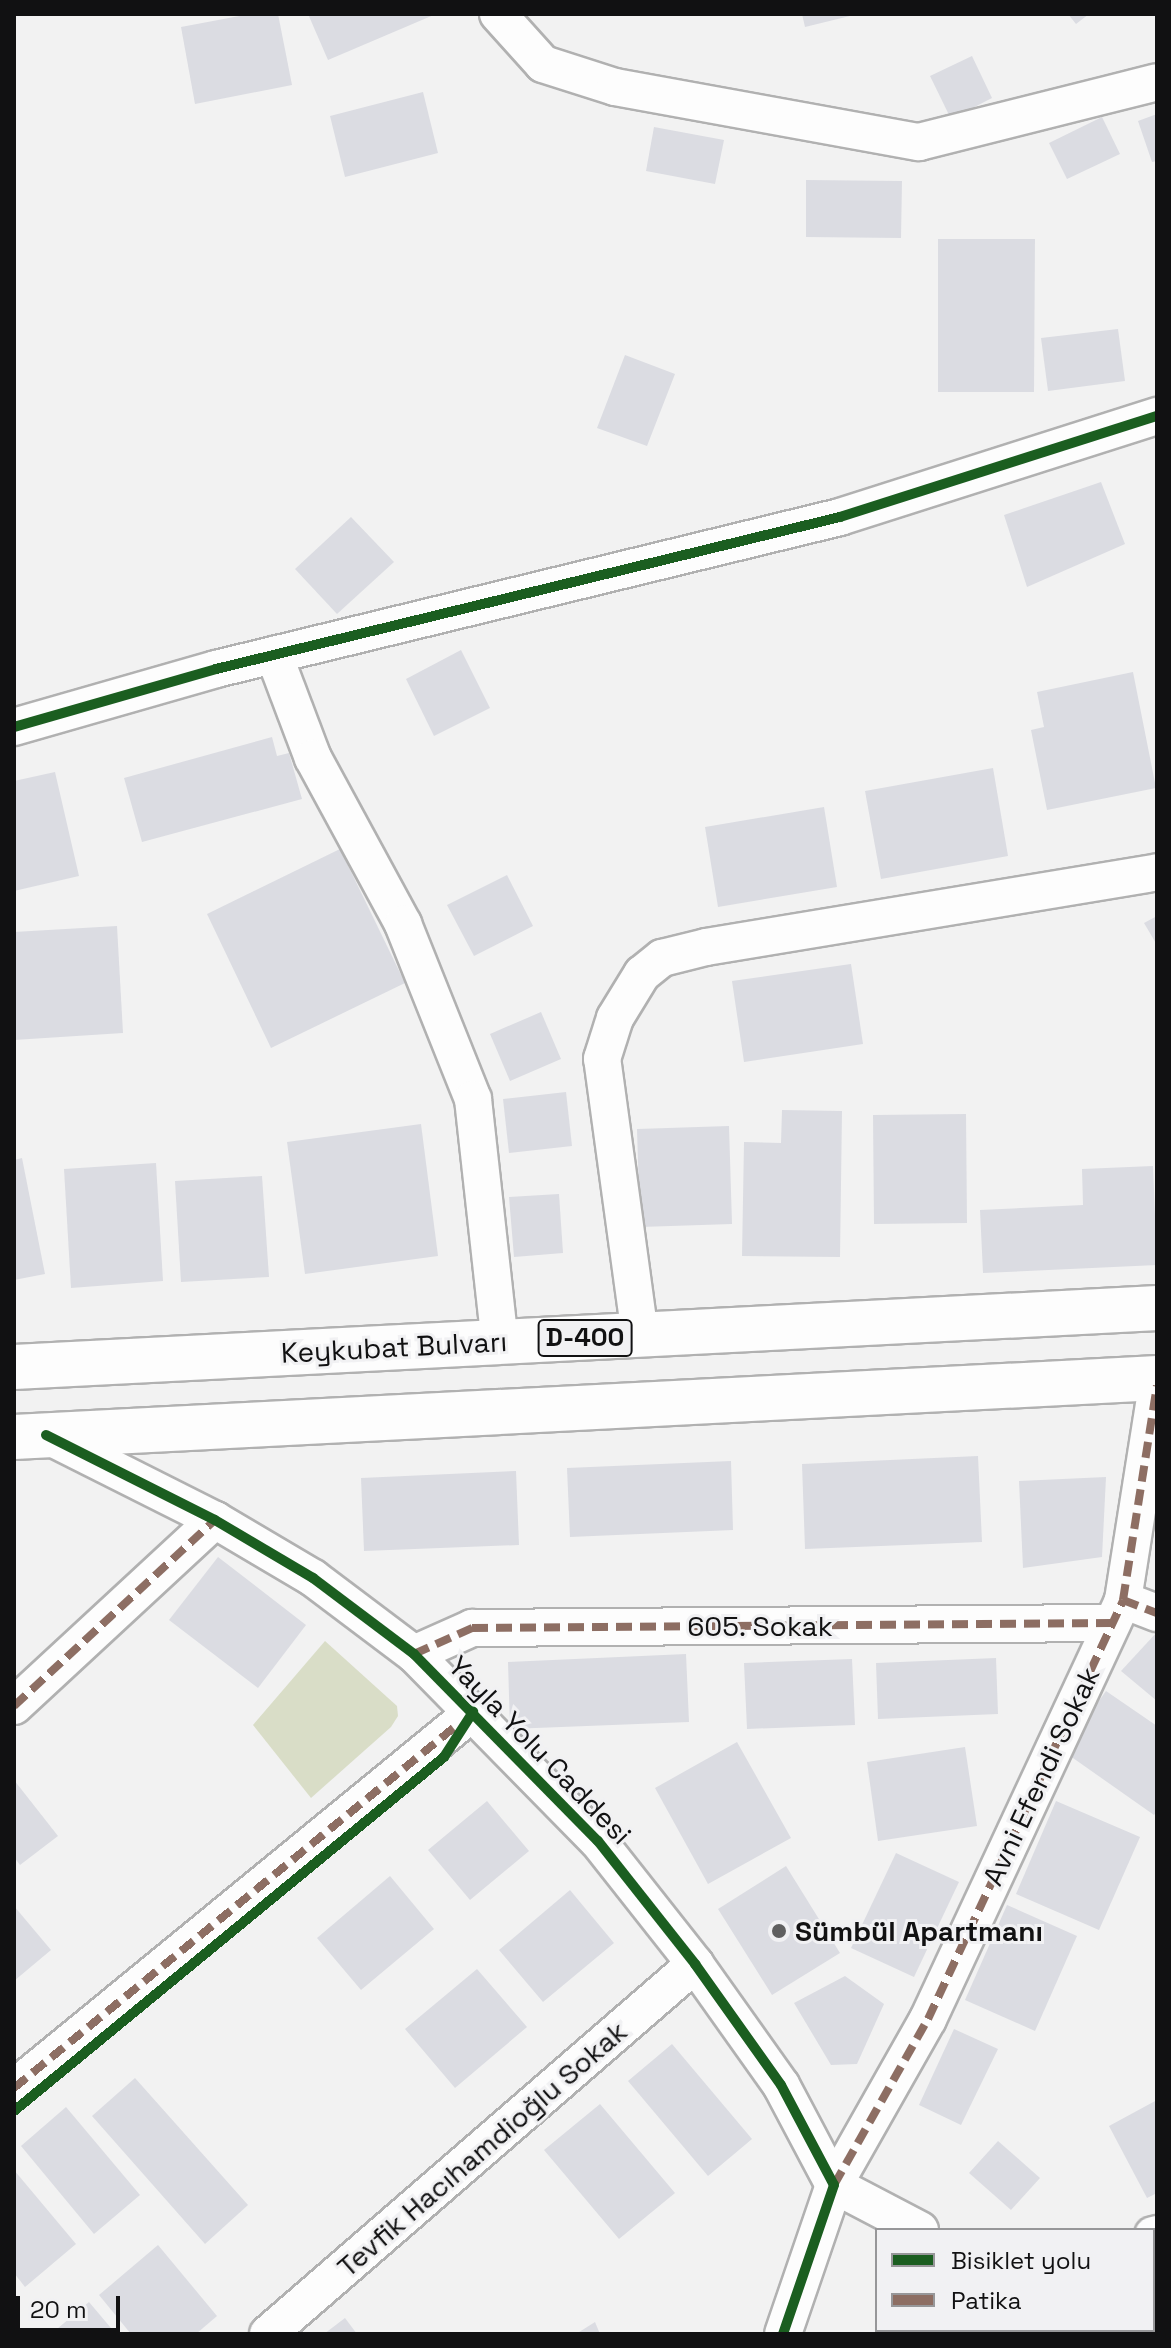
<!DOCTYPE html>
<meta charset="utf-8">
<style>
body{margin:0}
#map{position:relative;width:1171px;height:2348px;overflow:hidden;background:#f2f2f2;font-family:"Space Grotesk",sans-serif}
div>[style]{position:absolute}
.green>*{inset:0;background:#d9ddc7}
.building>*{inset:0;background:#dbdce2}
.roads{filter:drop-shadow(2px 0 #b1b1b1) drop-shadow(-2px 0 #b1b1b1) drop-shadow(0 2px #b1b1b1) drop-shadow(0 -2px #b1b1b1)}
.minor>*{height:36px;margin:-18px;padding:0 18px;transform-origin:18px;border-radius:18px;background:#fdfdfd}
.trunk>*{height:44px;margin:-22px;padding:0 22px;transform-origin:22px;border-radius:22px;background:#fdfdfd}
.quiet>*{height:8px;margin-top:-4px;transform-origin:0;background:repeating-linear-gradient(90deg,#8d6e63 0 16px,transparent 0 24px)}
.cycleway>*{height:10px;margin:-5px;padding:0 5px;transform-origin:5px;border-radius:5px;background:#1b5e20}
.dots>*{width:22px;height:22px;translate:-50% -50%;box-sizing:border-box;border:4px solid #f1f1f3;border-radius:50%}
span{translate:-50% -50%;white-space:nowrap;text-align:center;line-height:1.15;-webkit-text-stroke:6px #f1f1f3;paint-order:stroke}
.shield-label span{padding:2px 6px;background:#f1f1f3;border:2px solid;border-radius:6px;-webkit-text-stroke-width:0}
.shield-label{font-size:26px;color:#111112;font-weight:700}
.street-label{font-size:28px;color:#111112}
.poi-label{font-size:28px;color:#111112;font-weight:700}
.left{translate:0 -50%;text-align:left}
.frame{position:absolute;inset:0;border:16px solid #111112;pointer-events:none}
.legend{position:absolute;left:875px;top:2228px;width:280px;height:104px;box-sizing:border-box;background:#f1f1f3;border:2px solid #979799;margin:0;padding:10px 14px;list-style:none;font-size:24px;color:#111112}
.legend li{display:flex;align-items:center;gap:16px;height:40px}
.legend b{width:40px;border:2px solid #979799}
.scale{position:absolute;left:16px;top:2296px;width:104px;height:36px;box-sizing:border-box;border:4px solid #111112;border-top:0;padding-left:10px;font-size:24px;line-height:28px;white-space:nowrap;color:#111112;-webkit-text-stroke:6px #f1f1f3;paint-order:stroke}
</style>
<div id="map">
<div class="green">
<i style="clip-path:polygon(325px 1641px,397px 1706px,398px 1716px,391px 1727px,311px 1798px,253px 1725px)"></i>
</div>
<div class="building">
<i style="clip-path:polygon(250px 14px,278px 14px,292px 85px,195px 104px,181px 27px)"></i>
<i style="clip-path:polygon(308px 14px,436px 14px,328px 60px)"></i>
<i style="clip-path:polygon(802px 14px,854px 14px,854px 15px,805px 27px)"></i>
<i style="clip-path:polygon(1068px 14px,1089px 14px,1076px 24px)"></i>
<i style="clip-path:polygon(972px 56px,992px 98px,951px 119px,930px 76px)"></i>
<i style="clip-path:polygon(423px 92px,438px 153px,345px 177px,330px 116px)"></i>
<i style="clip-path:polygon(1157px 114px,1157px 161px,1152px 162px,1138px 121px)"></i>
<i style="clip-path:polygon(1102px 117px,1120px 154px,1067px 179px,1049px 143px)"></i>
<i style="clip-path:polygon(654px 127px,724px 140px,715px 184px,646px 171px)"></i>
<i style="clip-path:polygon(806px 180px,902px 181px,901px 238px,806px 237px)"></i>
<i style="clip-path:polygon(938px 239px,1035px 239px,1034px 392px,938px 392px)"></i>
<i style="clip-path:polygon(1118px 329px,1125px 381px,1048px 391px,1041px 338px)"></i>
<i style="clip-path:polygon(625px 355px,675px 374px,647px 446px,597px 428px)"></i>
<i style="clip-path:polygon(1101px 482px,1125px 544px,1027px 587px,1004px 515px)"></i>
<i style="clip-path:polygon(351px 517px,394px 562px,337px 614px,295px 569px)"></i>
<i style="clip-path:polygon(461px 650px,490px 708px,434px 736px,406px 679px)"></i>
<i style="clip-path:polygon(1133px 672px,1156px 788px,1047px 810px,1031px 730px,1044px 727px,1037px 692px)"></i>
<i style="clip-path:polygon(272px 737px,277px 756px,289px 753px,302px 799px,142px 842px,124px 778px)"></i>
<i style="clip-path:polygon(993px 768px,1008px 856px,881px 879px,865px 791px)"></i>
<i style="clip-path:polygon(55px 772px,79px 876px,14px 891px,14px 781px)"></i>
<i style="clip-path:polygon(824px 807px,837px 887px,718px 907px,705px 827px)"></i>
<i style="clip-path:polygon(340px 849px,405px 983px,271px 1048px,207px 914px)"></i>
<i style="clip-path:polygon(507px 875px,533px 926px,474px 956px,447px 905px)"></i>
<i style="clip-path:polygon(1157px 916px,1157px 945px,1144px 923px)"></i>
<i style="clip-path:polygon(117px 926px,123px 1033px,14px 1040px,14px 932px)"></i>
<i style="clip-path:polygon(851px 964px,863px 1044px,744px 1062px,732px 981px)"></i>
<i style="clip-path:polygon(541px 1012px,561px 1059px,510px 1081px,490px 1034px)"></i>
<i style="clip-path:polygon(566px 1092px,572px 1146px,509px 1153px,503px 1099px)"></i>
<i style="clip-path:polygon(782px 1110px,842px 1111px,840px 1257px,742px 1256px,744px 1142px,781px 1143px)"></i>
<i style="clip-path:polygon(966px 1114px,967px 1223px,874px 1224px,873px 1115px)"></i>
<i style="clip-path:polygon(421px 1124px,438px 1256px,305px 1274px,287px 1142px)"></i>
<i style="clip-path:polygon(729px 1126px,732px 1224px,640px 1227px,637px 1129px)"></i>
<i style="clip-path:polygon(22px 1158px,45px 1274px,14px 1280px,14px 1160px)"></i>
<i style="clip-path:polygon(156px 1163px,163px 1281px,71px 1288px,64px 1169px)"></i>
<i style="clip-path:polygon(1153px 1166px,1157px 1265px,983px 1273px,980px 1210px,1083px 1205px,1082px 1169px)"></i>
<i style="clip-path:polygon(262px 1176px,269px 1277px,181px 1282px,175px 1181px)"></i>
<i style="clip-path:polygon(559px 1194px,563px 1253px,514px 1257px,509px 1197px)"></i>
<i style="clip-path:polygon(978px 1456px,982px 1542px,805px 1549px,802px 1464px)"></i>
<i style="clip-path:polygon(731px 1461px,733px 1530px,570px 1537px,567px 1468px)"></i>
<i style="clip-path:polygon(516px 1471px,519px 1545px,364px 1551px,361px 1478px)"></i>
<i style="clip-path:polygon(1106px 1477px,1102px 1557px,1023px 1568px,1019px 1481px)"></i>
<i style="clip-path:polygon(218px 1557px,306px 1625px,258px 1688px,169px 1620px)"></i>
<i style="clip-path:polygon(1157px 1632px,1157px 1701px,1121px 1671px)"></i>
<i style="clip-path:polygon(686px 1654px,689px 1722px,510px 1729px,508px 1662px)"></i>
<i style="clip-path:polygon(996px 1658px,998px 1714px,878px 1719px,876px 1663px)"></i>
<i style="clip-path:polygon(852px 1659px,855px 1725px,747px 1729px,744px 1663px)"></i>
<i style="clip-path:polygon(1106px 1691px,1157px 1726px,1157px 1811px,1154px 1815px,1063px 1751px)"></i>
<i style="clip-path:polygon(737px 1742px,791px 1838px,708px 1884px,655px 1788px)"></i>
<i style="clip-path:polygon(965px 1747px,977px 1826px,878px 1841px,867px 1762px)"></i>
<i style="clip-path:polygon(14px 1780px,58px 1836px,20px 1865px,14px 1857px)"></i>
<i style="clip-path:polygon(487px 1801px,529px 1851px,470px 1900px,428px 1850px)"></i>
<i style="clip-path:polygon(1056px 1801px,1140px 1837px,1099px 1930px,1016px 1894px)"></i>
<i style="clip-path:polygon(896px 1853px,959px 1882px,914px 1977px,851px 1948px)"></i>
<i style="clip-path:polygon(786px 1866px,840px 1953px,772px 1995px,718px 1909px)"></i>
<i style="clip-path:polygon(390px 1876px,434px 1929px,361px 1990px,317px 1938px)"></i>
<i style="clip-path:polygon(570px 1890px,614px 1943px,543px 2002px,499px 1950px)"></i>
<i style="clip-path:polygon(1007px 1905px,1077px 1936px,1035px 2031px,965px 2000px)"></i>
<i style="clip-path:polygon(14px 1906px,51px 1950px,14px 1981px)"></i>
<i style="clip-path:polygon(477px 1969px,527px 2027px,455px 2088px,405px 2029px)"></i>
<i style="clip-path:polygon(845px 1976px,884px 2004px,857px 2064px,831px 2065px,794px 2003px)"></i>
<i style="clip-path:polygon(954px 2029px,998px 2049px,961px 2125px,919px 2105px)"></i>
<i style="clip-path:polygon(672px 2044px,752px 2139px,708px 2176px,628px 2081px)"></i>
<i style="clip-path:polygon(135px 2078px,248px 2205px,205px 2244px,92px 2116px)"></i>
<i style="clip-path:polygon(1157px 2100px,1157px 2193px,1147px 2198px,1109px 2126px)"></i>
<i style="clip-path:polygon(600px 2104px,675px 2193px,619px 2239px,544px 2150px)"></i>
<i style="clip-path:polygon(66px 2107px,140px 2195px,94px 2234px,21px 2146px)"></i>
<i style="clip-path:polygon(998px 2141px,1040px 2178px,1011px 2210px,969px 2173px)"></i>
<i style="clip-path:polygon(14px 2170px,76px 2244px,25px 2287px,14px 2273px)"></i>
<i style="clip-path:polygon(158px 2245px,217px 2316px,196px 2334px,131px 2334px,99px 2295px)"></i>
<i style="clip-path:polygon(1157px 2284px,1157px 2330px,1153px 2331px,1153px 2285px)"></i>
<i style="clip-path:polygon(89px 2302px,116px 2334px,51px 2334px)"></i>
<i style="clip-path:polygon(345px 2318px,357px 2334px,324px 2334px)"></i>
<i style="clip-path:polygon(595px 2322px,600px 2334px,576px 2334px)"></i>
</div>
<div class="roads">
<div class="minor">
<i style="left:498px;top:14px;width:67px;rotate:48deg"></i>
<i style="left:543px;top:64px;width:76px;rotate:17.7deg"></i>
<i style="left:615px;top:87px;width:309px;rotate:10.3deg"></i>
<i style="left:919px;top:142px;width:245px;rotate:-14.1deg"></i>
<i style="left:274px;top:655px;width:110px;rotate:69.3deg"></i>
<i style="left:313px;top:758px;width:189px;rotate:61.5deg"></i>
<i style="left:403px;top:924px;width:188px;rotate:68.2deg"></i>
<i style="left:473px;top:1099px;width:244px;rotate:83.7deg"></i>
<i style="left:14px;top:727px;width:210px;rotate:-16deg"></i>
<i style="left:216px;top:669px;width:642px;rotate:-13.69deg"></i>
<i style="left:840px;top:517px;width:333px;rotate:-17.7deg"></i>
<i style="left:640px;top:1335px;width:279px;rotate:-97.8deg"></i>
<i style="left:602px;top:1059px;width:43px;rotate:-72.4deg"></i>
<i style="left:615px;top:1018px;width:52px;rotate:-58.5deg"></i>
<i style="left:642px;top:974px;width:26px;rotate:-39deg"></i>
<i style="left:662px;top:958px;width:45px;rotate:-14deg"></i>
<i style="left:706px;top:947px;width:457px;rotate:-9.4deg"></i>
<i style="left:46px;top:1435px;width:189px;rotate:26.7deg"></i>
<i style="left:215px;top:1520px;width:114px;rotate:30.6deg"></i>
<i style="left:313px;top:1578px;width:126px;rotate:37deg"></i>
<i style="left:414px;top:1654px;width:262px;rotate:45.5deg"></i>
<i style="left:598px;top:1841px;width:157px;rotate:51.7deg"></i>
<i style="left:695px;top:1964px;width:148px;rotate:54.6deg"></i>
<i style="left:781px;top:2085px;width:113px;rotate:62.1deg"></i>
<i style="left:834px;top:2185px;width:157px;rotate:108.9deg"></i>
<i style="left:1123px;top:1600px;width:36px;rotate:21deg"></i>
<i style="left:414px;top:1654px;width:64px;rotate:-24.1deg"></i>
<i style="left:472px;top:1628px;width:640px;rotate:-0.45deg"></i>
<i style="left:14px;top:1706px;width:274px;rotate:-42.8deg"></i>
<i style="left:14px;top:2088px;width:593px;rotate:-39.32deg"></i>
<i style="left:920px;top:2230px;width:97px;rotate:-152.4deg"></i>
<i style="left:834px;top:2185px;width:191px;rotate:-60.5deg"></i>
<i style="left:928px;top:2019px;width:462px;rotate:-65deg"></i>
<i style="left:1123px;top:1600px;width:217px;rotate:-81deg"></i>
<i style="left:1153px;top:2235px;width:4px;rotate:-14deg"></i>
<i style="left:1077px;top:2330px;width:5px;rotate:53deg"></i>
<i style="left:268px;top:2334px;width:565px;rotate:-40.91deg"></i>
</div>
<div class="trunk">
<i style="left:14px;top:1367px;width:1145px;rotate:-2.95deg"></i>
<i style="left:14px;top:1437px;width:1145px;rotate:-2.95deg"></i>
</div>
</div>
<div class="quiet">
<i style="left:1123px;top:1600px;width:36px;rotate:21deg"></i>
<i style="left:414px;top:1654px;width:64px;rotate:-24.1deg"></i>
<i style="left:472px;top:1628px;width:640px;rotate:-0.45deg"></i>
<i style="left:14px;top:1706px;width:274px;rotate:-42.8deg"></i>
<i style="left:14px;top:2088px;width:573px;rotate:-39.33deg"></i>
<i style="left:834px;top:2185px;width:191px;rotate:-60.5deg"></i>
<i style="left:928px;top:2019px;width:462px;rotate:-65deg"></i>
<i style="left:1123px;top:1600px;width:217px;rotate:-81deg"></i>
</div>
<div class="cycleway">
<i style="left:14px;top:727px;width:210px;rotate:-16deg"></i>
<i style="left:216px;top:669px;width:642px;rotate:-13.69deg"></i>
<i style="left:840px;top:517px;width:333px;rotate:-17.7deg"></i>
<i style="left:46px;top:1435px;width:189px;rotate:26.7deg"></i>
<i style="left:215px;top:1520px;width:114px;rotate:30.6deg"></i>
<i style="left:313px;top:1578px;width:126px;rotate:37deg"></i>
<i style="left:414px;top:1654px;width:262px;rotate:45.5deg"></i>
<i style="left:598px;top:1841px;width:157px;rotate:51.7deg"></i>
<i style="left:695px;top:1964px;width:148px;rotate:54.6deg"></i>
<i style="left:781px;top:2085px;width:113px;rotate:62.1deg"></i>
<i style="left:834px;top:2185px;width:157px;rotate:108.9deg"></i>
<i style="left:14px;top:2111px;width:557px;rotate:-39.46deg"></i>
<i style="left:444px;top:1757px;width:54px;rotate:-57.2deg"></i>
</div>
<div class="dots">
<i style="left:779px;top:1931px;background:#606060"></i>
</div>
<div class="shield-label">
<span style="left:585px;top:1338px">D-400</span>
</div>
<div class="street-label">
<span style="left:394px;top:1347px;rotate:-3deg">Keykubat Bulvarı</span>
<span style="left:760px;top:1626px">605. Sokak</span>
<span style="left:540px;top:1750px;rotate:46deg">Yayla Yolu Caddesi</span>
<span style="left:1041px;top:1776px;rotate:-65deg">Avni Efendi Sokak</span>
<span style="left:482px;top:2149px;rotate:-41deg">Tevfik Hacıhamdioğlu Sokak</span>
</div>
<div class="poi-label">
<span class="left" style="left:795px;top:1931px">Sümbül Apartmanı</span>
</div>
<div class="frame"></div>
<ul class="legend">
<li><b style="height:10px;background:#1b5e20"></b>Bisiklet yolu</li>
<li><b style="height:10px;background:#8d6e63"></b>Patika</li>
</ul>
<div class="scale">20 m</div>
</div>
